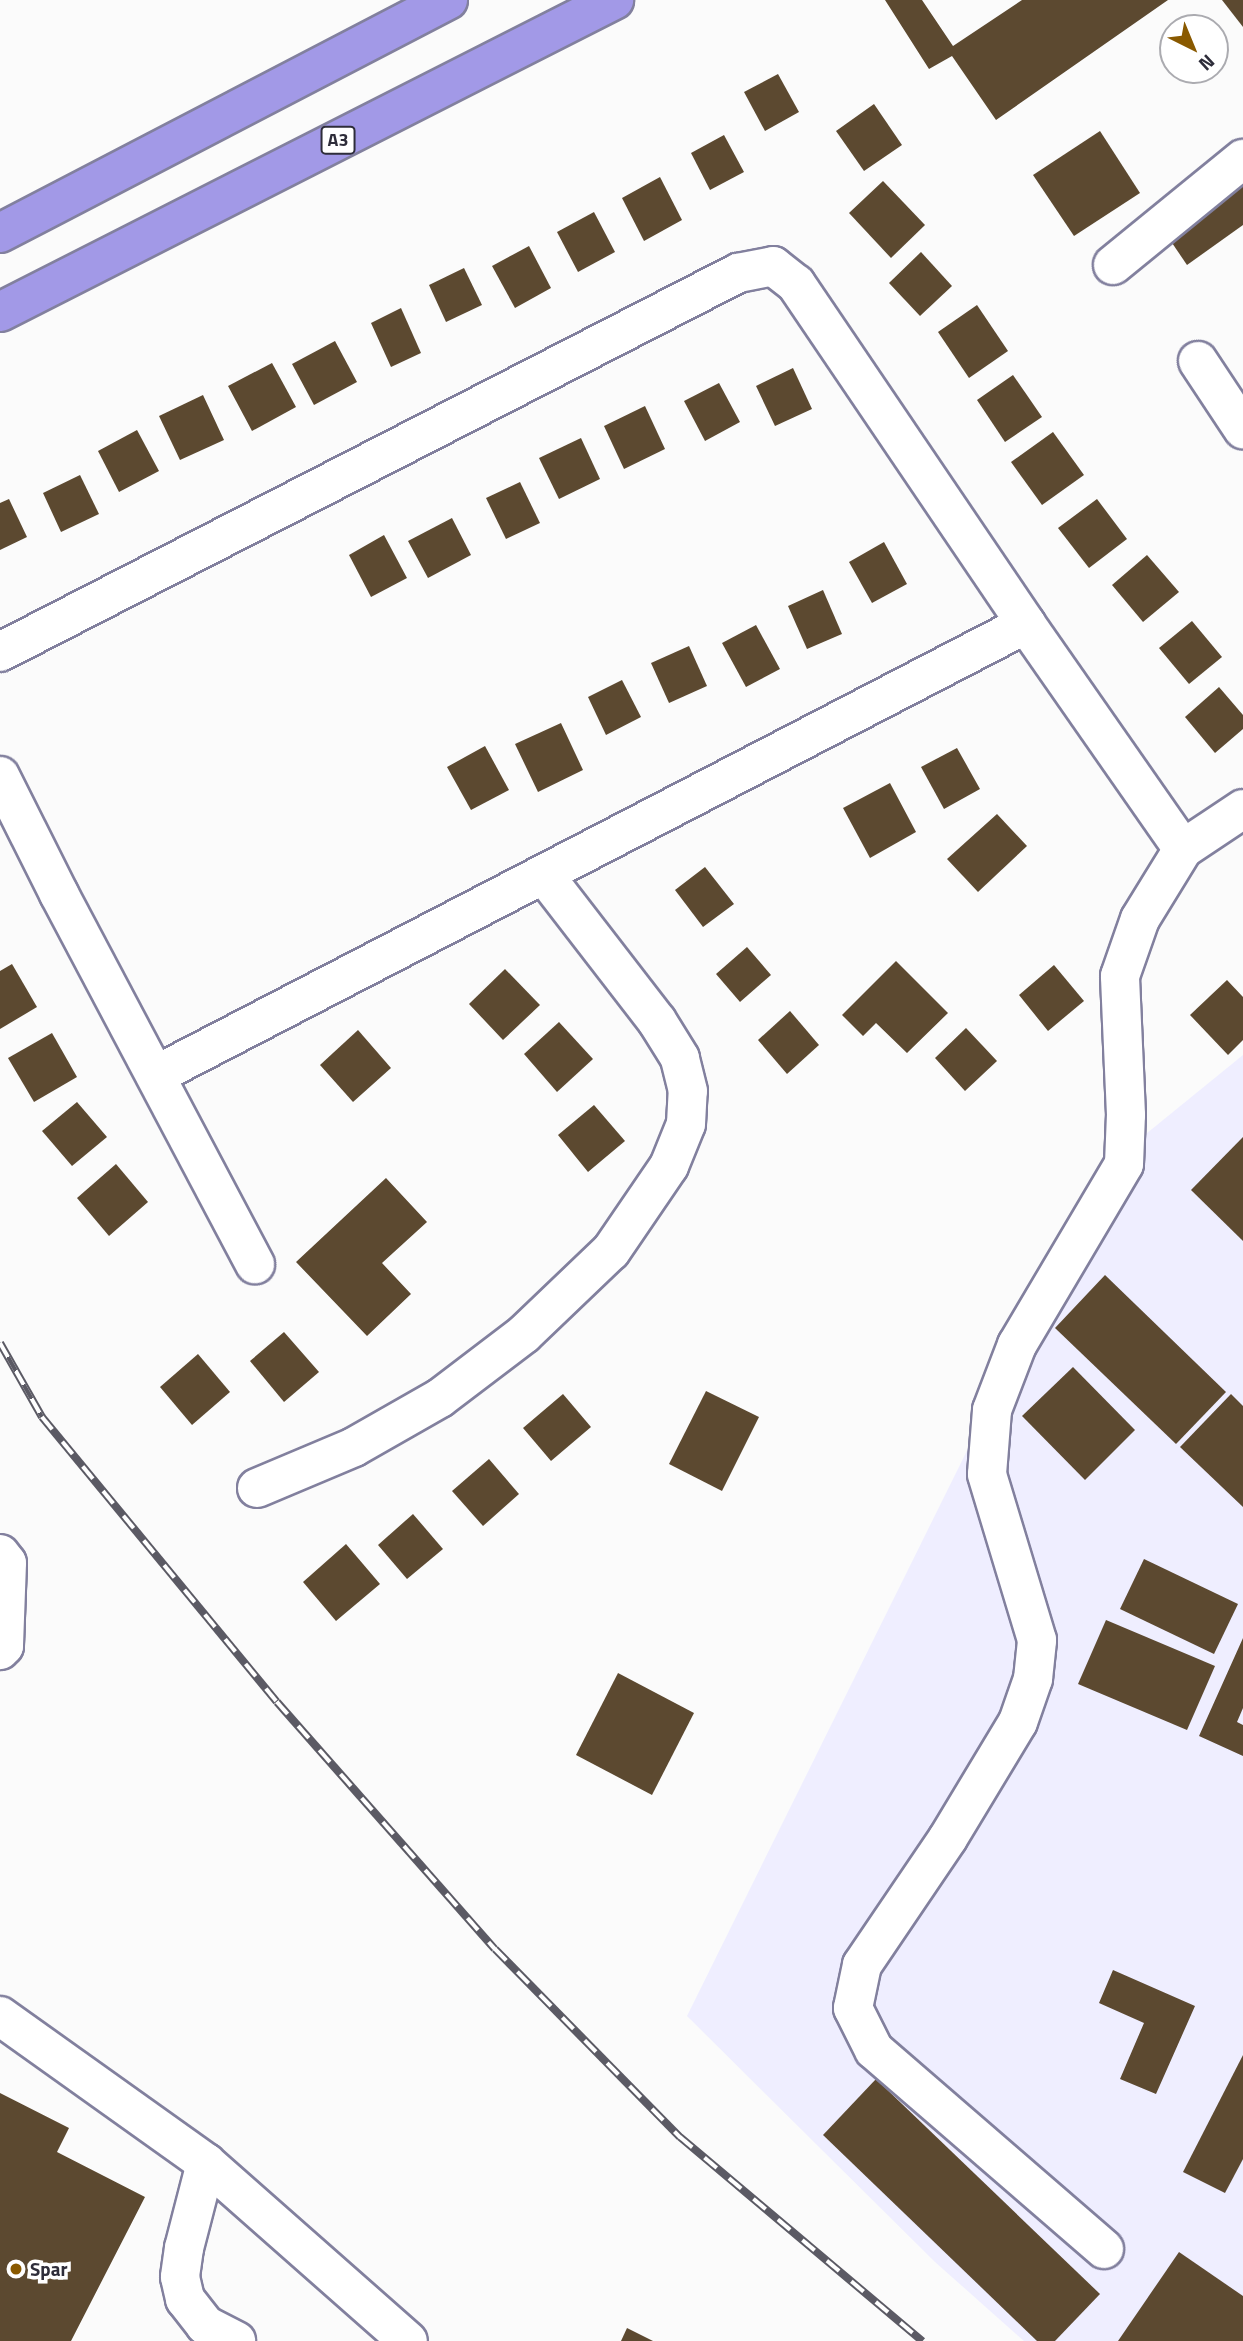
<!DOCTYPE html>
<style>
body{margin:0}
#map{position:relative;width:1243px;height:2341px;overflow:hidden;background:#fbfbfb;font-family:"Titillium Web",sans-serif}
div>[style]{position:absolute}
.built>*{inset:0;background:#efeeff}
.building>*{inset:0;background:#5c4930}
.roads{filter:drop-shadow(2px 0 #82809e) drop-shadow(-2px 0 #82809e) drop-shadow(0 2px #82809e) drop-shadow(0 -2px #82809e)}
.minor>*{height:38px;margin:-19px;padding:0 19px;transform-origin:19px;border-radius:19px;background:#fff}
.highway>*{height:38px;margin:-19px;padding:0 19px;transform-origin:19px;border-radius:19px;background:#a299e7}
.rail>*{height:8px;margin-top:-4px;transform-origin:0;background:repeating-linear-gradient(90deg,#fff 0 16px,#5b5a64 0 32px);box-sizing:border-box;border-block:2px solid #5b5a64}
.dots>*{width:19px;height:19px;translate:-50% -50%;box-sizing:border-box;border:4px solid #fff;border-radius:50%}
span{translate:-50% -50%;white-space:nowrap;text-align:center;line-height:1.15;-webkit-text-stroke:7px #fff;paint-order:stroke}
.shield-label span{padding:2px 5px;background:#fff;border:2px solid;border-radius:5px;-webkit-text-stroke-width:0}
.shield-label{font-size:18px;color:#2e2d3a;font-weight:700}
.poi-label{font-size:19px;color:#2e2d3a;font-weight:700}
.left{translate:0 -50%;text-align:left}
.north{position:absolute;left:1159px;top:14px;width:70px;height:70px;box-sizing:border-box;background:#fff;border:2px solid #ababb0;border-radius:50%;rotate:137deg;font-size:19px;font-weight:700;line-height:28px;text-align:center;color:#2e2d3a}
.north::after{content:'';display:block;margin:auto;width:24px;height:32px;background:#895900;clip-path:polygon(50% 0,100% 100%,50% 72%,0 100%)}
</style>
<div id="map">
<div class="built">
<i style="clip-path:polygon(1243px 1055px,1243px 2341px,1024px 2341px,935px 2262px,687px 2016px,1109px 1164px)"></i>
</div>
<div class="building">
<i style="clip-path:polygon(885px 0,922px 0,953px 46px,1022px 0,1168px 0,996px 120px,952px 56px,929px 69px)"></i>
<i style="clip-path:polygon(1222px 0,1243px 0,1243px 27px)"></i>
<i style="clip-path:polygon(778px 74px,799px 112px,765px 131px,744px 92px)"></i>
<i style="clip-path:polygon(874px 104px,902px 145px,864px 171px,836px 131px)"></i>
<i style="clip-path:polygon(1100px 131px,1140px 193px,1074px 236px,1033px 175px)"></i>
<i style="clip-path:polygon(724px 135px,744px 172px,710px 190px,691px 153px)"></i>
<i style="clip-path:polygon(660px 177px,682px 220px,644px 241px,622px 198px)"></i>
<i style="clip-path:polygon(883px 181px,925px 225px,891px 258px,849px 213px)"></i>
<i style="clip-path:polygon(1243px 183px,1243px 225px,1187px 265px,1168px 237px)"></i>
<i style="clip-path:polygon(594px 212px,615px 252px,578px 272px,557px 232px)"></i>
<i style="clip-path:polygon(529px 246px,551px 288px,515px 308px,492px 266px)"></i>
<i style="clip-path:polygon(921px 252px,952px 286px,920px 316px,889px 283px)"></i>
<i style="clip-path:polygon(464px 268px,482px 305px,446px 322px,429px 285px)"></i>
<i style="clip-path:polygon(977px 305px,1008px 351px,969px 378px,938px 332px)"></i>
<i style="clip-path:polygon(401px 308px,421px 353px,391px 367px,371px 323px)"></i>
<i style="clip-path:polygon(335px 341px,357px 382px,314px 405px,292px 364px)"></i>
<i style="clip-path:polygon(272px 363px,296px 407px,252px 431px,228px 386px)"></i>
<i style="clip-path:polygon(793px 368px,812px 409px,775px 426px,756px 386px)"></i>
<i style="clip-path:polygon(1013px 375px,1042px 417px,1005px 442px,977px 400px)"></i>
<i style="clip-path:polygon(719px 383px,740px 422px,705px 441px,684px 401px)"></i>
<i style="clip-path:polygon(203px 395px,224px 440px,180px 460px,159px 416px)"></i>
<i style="clip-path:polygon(645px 406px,665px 449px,624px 469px,604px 426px)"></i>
<i style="clip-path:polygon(137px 430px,159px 471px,119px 492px,98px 451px)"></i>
<i style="clip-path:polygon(1053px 432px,1084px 475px,1042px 505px,1011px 462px)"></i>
<i style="clip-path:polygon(581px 438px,600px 479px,559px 499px,539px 458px)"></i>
<i style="clip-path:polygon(80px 475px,99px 514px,61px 532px,43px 493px)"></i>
<i style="clip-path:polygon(520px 482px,540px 523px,506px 539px,486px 498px)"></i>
<i style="clip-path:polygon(9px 499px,27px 537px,0 550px,0 503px)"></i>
<i style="clip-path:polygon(1097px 499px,1127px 539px,1089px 568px,1058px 528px)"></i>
<i style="clip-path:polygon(452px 518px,471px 555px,428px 578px,408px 541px)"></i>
<i style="clip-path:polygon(384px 535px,407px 578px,371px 597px,349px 555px)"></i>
<i style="clip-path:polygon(884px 542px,907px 584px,872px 603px,849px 562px)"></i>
<i style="clip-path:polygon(1147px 555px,1179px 592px,1143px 622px,1112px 585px)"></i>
<i style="clip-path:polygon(823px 590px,842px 634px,807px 649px,788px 606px)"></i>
<i style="clip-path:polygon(1192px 621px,1222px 657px,1189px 684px,1159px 648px)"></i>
<i style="clip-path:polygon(756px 625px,780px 669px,746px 687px,722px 643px)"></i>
<i style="clip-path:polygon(689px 646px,707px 686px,669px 703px,651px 663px)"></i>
<i style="clip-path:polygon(622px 680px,641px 717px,606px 735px,588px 697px)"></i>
<i style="clip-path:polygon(1219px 687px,1243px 715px,1243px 729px,1215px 753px,1185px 717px)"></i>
<i style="clip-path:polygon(561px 723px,583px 770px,538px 792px,515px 744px)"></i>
<i style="clip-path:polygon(485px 746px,509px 790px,471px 810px,447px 767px)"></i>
<i style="clip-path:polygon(957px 748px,980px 789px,944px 809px,921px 767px)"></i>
<i style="clip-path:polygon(890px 783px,916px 832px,870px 858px,843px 808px)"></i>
<i style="clip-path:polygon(997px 814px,1027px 846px,978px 892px,947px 859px)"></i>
<i style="clip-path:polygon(705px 867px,734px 904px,703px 927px,675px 890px)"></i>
<i style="clip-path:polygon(747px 947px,771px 975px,740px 1002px,716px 974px)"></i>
<i style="clip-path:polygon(896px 961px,948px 1013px,907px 1053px,876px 1023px,863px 1036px,842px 1015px)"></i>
<i style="clip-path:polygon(12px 964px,37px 1007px,0 1029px,0 971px)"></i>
<i style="clip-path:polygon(1054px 965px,1084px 1001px,1048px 1031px,1019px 995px)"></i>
<i style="clip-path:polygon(505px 969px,540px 1005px,503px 1040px,469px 1004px)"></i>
<i style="clip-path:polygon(1227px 980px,1243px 997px,1243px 1040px,1228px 1055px,1190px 1015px)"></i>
<i style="clip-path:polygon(790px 1011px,819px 1045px,787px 1074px,758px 1040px)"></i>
<i style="clip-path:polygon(559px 1022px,593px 1059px,557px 1092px,524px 1054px)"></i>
<i style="clip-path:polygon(966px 1028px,997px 1061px,965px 1091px,935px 1058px)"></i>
<i style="clip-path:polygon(358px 1030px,391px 1068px,353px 1102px,320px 1065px)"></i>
<i style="clip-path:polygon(52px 1033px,77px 1077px,34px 1102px,8px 1058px)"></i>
<i style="clip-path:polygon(77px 1102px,107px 1137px,72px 1166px,42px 1131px)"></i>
<i style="clip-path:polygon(594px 1105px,625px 1141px,588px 1172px,558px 1135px)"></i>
<i style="clip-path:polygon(1243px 1137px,1243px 1241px,1191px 1190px)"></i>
<i style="clip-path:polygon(116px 1164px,148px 1202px,109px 1236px,77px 1198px)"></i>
<i style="clip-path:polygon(386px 1178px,427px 1222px,382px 1263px,411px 1294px,367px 1336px,296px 1262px)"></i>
<i style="clip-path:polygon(1105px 1275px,1226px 1392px,1176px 1444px,1055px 1328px)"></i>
<i style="clip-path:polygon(284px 1332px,319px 1372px,284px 1402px,250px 1361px)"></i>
<i style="clip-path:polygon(198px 1354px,230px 1392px,192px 1425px,160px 1387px)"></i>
<i style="clip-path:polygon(1073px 1367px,1135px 1430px,1085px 1480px,1022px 1416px)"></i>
<i style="clip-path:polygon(706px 1391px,759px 1417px,722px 1491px,669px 1464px)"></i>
<i style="clip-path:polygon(563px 1394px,591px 1427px,551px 1461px,523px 1428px)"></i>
<i style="clip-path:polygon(1231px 1394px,1243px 1406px,1243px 1507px,1180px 1447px)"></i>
<i style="clip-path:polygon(489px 1459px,519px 1494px,483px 1526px,452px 1491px)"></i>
<i style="clip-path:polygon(413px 1514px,443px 1549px,407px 1579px,378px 1545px)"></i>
<i style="clip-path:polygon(346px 1544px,380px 1584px,336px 1621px,303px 1582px)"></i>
<i style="clip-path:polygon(1144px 1559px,1238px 1604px,1214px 1654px,1120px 1609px)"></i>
<i style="clip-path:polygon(1106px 1620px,1215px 1666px,1187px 1730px,1078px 1684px)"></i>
<i style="clip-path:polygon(1243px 1638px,1243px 1708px,1237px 1722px,1243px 1725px,1243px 1756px,1199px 1736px)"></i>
<i style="clip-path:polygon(618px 1673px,694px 1713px,652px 1795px,576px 1755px)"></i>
<i style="clip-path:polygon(1113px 1970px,1195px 2006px,1156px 2094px,1120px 2079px,1144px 2023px,1099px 2003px)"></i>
<i style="clip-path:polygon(1243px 2055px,1243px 2159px,1225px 2193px,1183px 2172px)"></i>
<i style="clip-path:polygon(876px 2079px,1100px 2294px,1055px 2341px,1037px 2341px,823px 2135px)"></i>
<i style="clip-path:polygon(0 2093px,69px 2128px,57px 2152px,145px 2197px,71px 2341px,0 2341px)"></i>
<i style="clip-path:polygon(1179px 2252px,1243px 2296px,1243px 2341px,1118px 2341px)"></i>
<i style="clip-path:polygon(627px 2328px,653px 2341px,621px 2341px)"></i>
</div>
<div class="roads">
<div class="minor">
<i style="left:1113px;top:265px;width:168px;rotate:-39.2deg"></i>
<i style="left:1198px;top:361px;width:82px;rotate:56.5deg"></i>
<i style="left:0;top:652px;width:830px;rotate:-27.18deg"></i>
<i style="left:738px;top:273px;width:36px;rotate:-11deg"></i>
<i style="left:773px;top:266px;width:29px;rotate:38deg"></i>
<i style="left:796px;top:284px;width:410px;rotate:55.9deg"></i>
<i style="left:1026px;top:624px;width:274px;rotate:55.1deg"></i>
<i style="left:0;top:776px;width:132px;rotate:63.4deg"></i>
<i style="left:59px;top:894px;width:419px;rotate:62.1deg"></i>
<i style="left:156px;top:1075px;width:980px;rotate:-27.4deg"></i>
<i style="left:257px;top:1488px;width:105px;rotate:-22.9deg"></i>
<i style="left:354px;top:1447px;width:99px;rotate:-29.7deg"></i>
<i style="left:440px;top:1398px;width:106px;rotate:-37.3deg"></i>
<i style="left:524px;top:1334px;width:120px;rotate:-43.7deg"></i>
<i style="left:611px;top:1251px;width:103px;rotate:-55.7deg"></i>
<i style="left:669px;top:1166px;width:45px;rotate:-68deg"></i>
<i style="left:686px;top:1124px;width:33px;rotate:-87deg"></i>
<i style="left:688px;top:1091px;width:34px;rotate:-104deg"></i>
<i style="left:680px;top:1058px;width:44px;rotate:-121.9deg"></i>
<i style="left:657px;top:1021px;width:183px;rotate:-127.7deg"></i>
<i style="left:0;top:1554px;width:11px;rotate:52deg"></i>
<i style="left:7px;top:1563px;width:83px;rotate:92.1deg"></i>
<i style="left:4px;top:1646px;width:6px;rotate:135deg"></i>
<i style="left:0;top:2016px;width:253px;rotate:35.5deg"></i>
<i style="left:206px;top:2163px;width:269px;rotate:41.4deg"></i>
<i style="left:206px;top:2163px;width:88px;rotate:104.5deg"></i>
<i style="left:184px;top:2248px;width:29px;rotate:98deg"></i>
<i style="left:180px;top:2277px;width:23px;rotate:77deg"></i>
<i style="left:185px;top:2299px;width:33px;rotate:52deg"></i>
<i style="left:205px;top:2325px;width:35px;rotate:27deg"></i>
<i style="left:1104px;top:2249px;width:304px;rotate:-139.1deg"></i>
<i style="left:874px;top:2050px;width:47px;rotate:-116.6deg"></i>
<i style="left:853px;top:2008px;width:44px;rotate:-78.2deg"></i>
<i style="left:862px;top:1965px;width:153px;rotate:-55.9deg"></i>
<i style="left:948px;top:1838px;width:135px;rotate:-58.9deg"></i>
<i style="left:1018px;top:1722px;width:46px;rotate:-70.8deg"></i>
<i style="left:1033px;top:1679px;width:39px;rotate:-84deg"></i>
<i style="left:1037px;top:1640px;width:173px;rotate:-106.8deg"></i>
<i style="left:987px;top:1474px;width:64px;rotate:-85.5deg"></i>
<i style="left:992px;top:1410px;width:70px;rotate:-69deg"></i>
<i style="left:1017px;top:1345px;width:210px;rotate:-59.4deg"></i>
<i style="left:1124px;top:1164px;width:49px;rotate:-87.7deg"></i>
<i style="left:1126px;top:1115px;width:139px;rotate:-92.5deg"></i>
<i style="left:1120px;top:976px;width:60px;rotate:-70.7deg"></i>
<i style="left:1140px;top:919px;width:82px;rotate:-58.4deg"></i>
<i style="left:1183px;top:849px;width:72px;rotate:-33.7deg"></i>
</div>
<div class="highway">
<i style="left:0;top:233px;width:505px;rotate:-27.48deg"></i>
<i style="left:0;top:312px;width:689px;rotate:-26.94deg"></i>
</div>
</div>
<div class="rail">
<i style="left:0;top:1343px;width:85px;rotate:60.4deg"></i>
<i style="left:42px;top:1417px;width:369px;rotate:50.5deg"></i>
<i style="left:277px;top:1702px;width:329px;rotate:48.6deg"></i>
<i style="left:495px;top:1949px;width:264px;rotate:45.5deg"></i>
<i style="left:680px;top:2137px;width:317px;rotate:40.1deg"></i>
</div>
<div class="dots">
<i style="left:16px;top:2269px;background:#895900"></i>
</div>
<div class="shield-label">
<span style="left:338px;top:140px">A3</span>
</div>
<div class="poi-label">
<span class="left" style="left:30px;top:2269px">Spar</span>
</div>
<div class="north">N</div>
</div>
